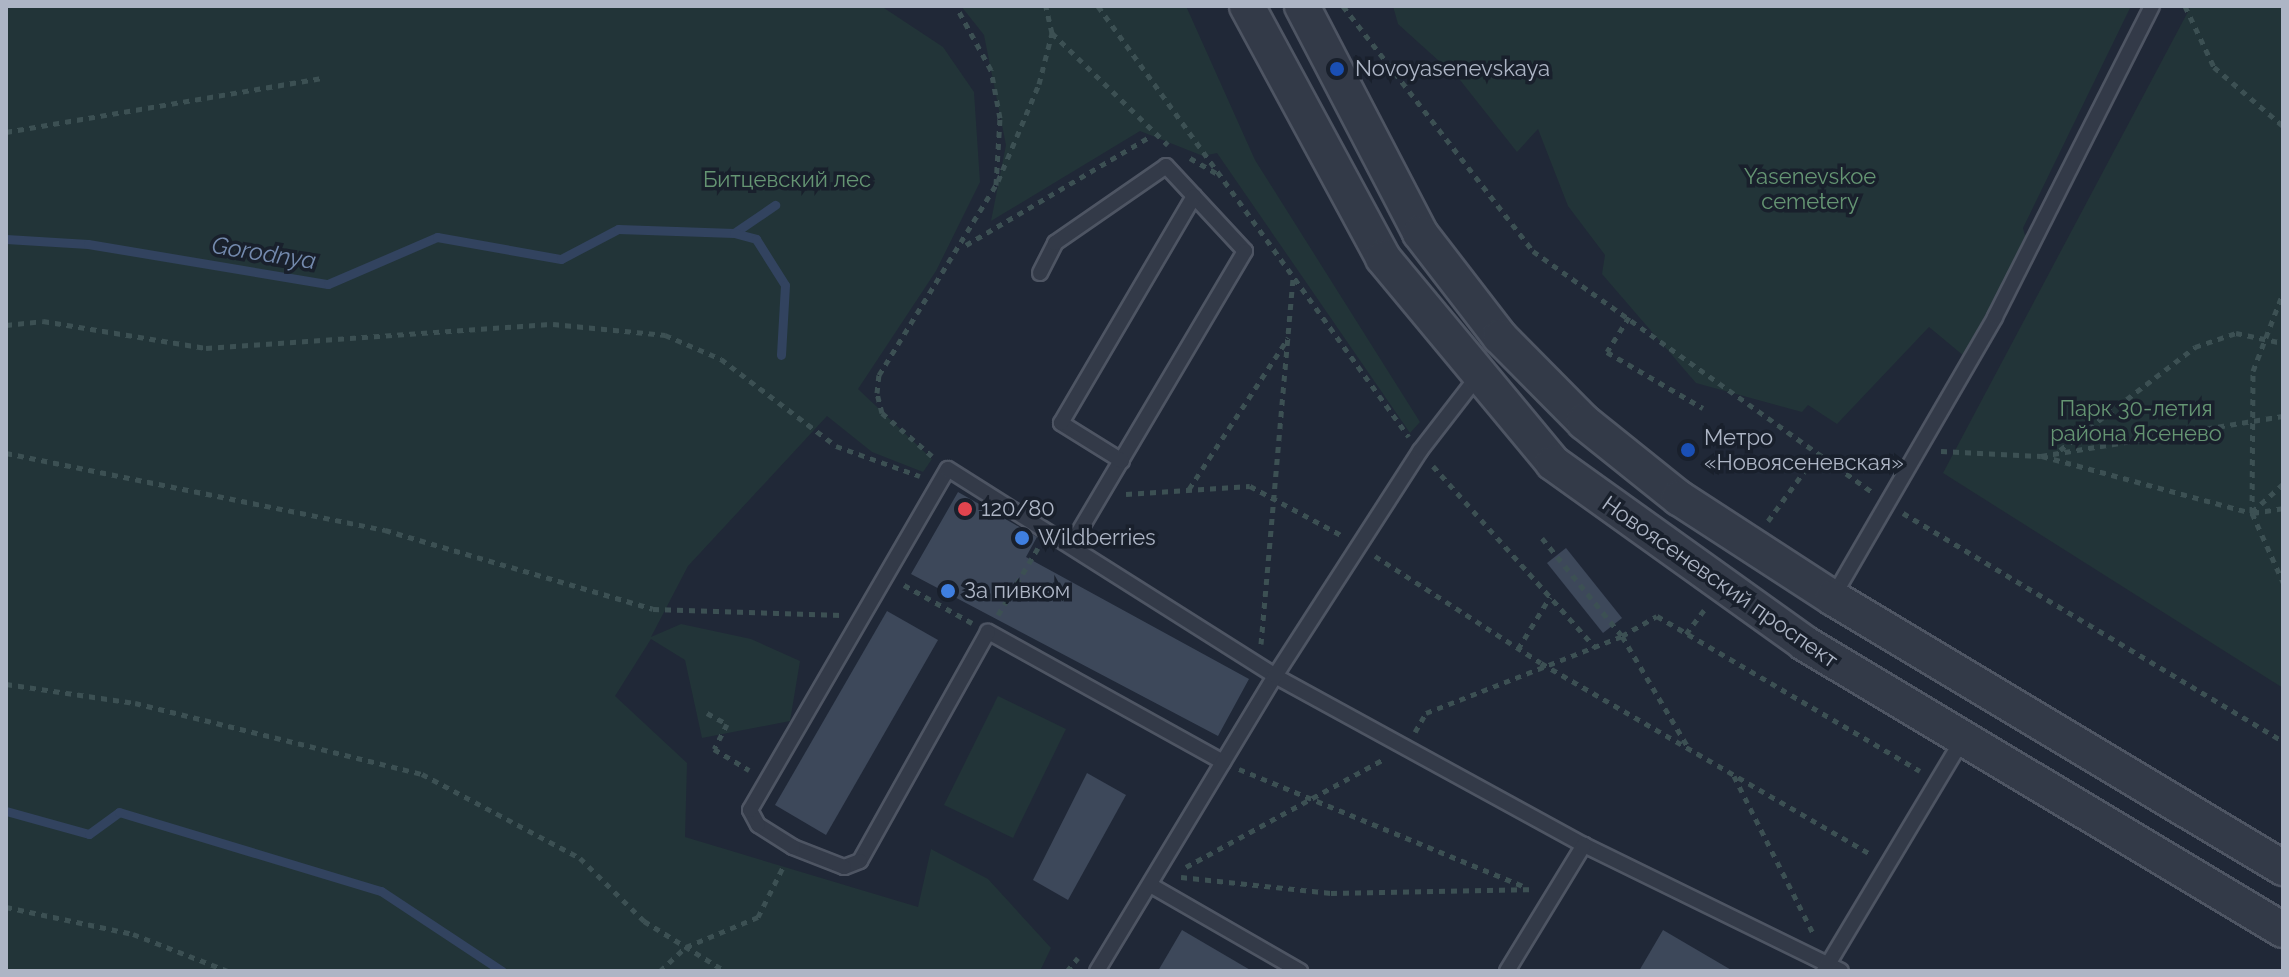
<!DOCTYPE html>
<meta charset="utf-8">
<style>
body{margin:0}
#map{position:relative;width:2289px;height:977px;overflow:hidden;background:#202837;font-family:Raleway,sans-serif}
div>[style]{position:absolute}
.green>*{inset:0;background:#223438}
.stream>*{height:9px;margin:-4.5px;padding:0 4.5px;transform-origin:4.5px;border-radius:4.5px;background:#32435f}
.building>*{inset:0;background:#3d485a}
.path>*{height:5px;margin-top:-2.5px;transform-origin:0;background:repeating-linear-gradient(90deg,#3c5053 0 6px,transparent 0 12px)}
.roads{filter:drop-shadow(2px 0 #4e5563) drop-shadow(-2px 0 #4e5563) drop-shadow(0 2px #4e5563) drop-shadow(0 -2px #4e5563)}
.service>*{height:14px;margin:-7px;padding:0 7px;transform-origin:7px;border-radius:7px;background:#333a48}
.tertiary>*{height:34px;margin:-17px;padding:0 17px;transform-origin:17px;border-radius:17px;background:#333a48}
.dots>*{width:22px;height:22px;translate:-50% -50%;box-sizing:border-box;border:4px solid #19202c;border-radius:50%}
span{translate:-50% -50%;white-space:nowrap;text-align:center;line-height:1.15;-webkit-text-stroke:7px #19202c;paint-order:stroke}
.poi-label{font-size:22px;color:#adb5c5}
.left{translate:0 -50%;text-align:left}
.park-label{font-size:22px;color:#659573}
.street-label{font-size:22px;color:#adb5c5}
.water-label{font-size:24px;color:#748aae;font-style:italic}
.frame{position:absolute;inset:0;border:8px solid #adb5c5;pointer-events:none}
</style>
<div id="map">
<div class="green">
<i style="clip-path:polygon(6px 6px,881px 6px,943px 47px,974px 92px,980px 182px,936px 271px,858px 389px,932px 459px,923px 472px,872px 452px,827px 416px,688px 566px,651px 637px,681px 624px,751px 639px,800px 661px,790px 721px,702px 738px,685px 660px,651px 639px,615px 696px,687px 763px,685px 837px,918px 907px,931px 849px,988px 879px,1051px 948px,1040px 971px,6px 971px)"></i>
<i style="clip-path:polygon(961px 6px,1186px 6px,1255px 160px,1420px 422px,1410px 433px,1217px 153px,1203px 156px,1140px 131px,991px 221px,1006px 145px,984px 35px)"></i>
<i style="clip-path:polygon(1393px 6px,2131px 6px,2023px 228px,2026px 239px,1964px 356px,1929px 327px,1837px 424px,1808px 405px,1802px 412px,1696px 383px,1602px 274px,1605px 255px,1568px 206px,1538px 129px,1517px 152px,1460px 80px,1398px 24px)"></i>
<i style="clip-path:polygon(2191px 6px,2283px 6px,2283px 688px,1943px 473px)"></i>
<i style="clip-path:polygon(998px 696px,1066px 729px,1013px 838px,944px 805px)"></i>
</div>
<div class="stream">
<i style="left:734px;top:233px;width:50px;rotate:-34.3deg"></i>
<i style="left:6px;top:239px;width:82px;rotate:3.5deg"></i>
<i style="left:88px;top:244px;width:243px;rotate:9.5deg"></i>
<i style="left:328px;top:284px;width:119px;rotate:-23.3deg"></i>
<i style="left:437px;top:237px;width:126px;rotate:10.1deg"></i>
<i style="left:561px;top:259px;width:64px;rotate:-27.8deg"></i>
<i style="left:618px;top:229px;width:116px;rotate:2deg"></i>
<i style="left:734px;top:233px;width:23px;rotate:15deg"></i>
<i style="left:756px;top:239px;width:54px;rotate:57.8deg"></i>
<i style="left:785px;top:285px;width:70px;rotate:93.3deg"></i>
<i style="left:6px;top:811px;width:86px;rotate:15.5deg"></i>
<i style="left:89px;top:834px;width:37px;rotate:-36deg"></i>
<i style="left:119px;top:812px;width:274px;rotate:16.8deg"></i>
<i style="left:381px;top:891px;width:145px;rotate:33.5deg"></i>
</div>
<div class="building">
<i style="clip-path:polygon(958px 492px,1037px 537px,1026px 557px,1249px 679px,1218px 736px,911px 574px)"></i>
<i style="clip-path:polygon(1566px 548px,1622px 618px,1603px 633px,1547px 563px)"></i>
<i style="clip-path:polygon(887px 611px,938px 640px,826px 835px,775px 805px)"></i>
<i style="clip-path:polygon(1087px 773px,1126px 795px,1068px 900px,1033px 880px)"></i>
<i style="clip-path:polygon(1182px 930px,1252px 971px,1158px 971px)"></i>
<i style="clip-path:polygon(1663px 930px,1733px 971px,1639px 971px)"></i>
</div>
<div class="path">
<i style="left:1098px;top:6px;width:531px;rotate:54.19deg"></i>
<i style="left:1343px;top:6px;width:310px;rotate:52.2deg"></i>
<i style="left:1533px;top:251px;width:416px;rotate:35.4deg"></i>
<i style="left:2185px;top:6px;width:68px;rotate:64.6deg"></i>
<i style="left:2214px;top:67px;width:91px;rotate:40.5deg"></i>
<i style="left:1052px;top:33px;width:161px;rotate:44deg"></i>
<i style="left:6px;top:132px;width:322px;rotate:-9.7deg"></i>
<i style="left:1190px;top:158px;width:30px;rotate:30deg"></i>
<i style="left:998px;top:181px;width:105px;rotate:-67.1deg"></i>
<i style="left:1039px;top:84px;width:53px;rotate:-75.7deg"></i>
<i style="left:1052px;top:33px;width:28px;rotate:-103deg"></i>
<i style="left:966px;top:245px;width:215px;rotate:-30.5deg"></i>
<i style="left:1629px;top:317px;width:41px;rotate:122.2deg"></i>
<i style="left:1607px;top:352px;width:111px;rotate:30.3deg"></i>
<i style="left:6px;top:325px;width:37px;rotate:-6deg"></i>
<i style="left:43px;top:321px;width:165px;rotate:9.4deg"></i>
<i style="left:206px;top:348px;width:348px;rotate:-4deg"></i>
<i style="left:553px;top:324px;width:113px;rotate:5.6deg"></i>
<i style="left:665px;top:335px;width:61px;rotate:23.2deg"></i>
<i style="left:721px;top:359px;width:144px;rotate:37.1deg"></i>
<i style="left:836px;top:446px;width:89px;rotate:19.7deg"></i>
<i style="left:2060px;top:450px;width:170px;rotate:-37.3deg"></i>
<i style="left:2195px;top:347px;width:43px;rotate:-18.9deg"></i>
<i style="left:2236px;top:333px;width:48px;rotate:12deg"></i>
<i style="left:1941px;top:451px;width:100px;rotate:2.9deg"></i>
<i style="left:2041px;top:456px;width:245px;rotate:-9.4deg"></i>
<i style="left:6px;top:453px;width:387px;rotate:11.5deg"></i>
<i style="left:385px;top:530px;width:279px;rotate:16.4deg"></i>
<i style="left:653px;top:609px;width:189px;rotate:1.8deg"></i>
<i style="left:932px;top:456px;width:66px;rotate:-139.3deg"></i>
<i style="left:882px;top:413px;width:21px;rotate:-104deg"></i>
<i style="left:877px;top:393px;width:18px;rotate:-84deg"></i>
<i style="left:879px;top:375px;width:223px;rotate:-58.4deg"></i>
<i style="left:996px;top:185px;width:67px;rotate:-86.6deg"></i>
<i style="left:1000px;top:118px;width:49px;rotate:-100.6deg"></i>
<i style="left:991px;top:70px;width:73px;rotate:-118.7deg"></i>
<i style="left:2042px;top:456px;width:218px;rotate:15.2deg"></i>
<i style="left:2252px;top:513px;width:76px;rotate:65.8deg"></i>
<i style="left:1433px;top:466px;width:243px;rotate:48.2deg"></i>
<i style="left:1189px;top:489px;width:181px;rotate:-56.7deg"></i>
<i style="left:1126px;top:494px;width:124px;rotate:-3.7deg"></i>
<i style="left:1250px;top:486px;width:106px;rotate:28.3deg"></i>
<i style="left:2252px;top:512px;width:42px;rotate:-42.1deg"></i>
<i style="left:1903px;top:513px;width:443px;rotate:31deg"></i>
<i style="left:2252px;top:513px;width:142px;rotate:-89.6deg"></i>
<i style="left:2253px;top:371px;width:84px;rotate:-69deg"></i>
<i style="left:2253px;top:513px;width:30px;rotate:-9deg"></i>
<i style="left:1768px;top:521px;width:83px;rotate:-53.8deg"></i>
<i style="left:1542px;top:538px;width:127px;rotate:50.8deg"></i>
<i style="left:1622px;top:636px;width:40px;rotate:-29.7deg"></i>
<i style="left:1657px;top:616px;width:305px;rotate:30.5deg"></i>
<i style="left:1375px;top:556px;width:197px;rotate:32.8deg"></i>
<i style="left:1541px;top:663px;width:380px;rotate:30.1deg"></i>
<i style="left:904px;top:585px;width:78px;rotate:29.2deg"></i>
<i style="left:998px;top:615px;width:78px;rotate:-59.2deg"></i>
<i style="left:1686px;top:634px;width:30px;rotate:-53deg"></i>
<i style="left:1261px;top:644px;width:369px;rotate:-85deg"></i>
<i style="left:1518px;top:649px;width:61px;rotate:-58.4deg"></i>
<i style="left:6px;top:684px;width:130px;rotate:8.4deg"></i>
<i style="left:135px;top:703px;width:296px;rotate:13.9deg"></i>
<i style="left:422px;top:774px;width:179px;rotate:28deg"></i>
<i style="left:580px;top:858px;width:90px;rotate:44.5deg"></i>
<i style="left:644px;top:921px;width:95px;rotate:31.7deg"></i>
<i style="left:707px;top:713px;width:23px;rotate:29deg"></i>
<i style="left:727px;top:724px;width:28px;rotate:117deg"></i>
<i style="left:714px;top:749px;width:41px;rotate:31deg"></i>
<i style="left:1415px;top:732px;width:22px;rotate:-60deg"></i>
<i style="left:1426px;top:713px;width:211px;rotate:-21.4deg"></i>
<i style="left:1622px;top:636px;width:131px;rotate:59.3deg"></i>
<i style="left:1239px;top:769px;width:310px;rotate:22.4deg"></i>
<i style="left:1734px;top:776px;width:178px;rotate:63.3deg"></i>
<i style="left:1186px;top:867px;width:226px;rotate:-28.6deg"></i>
<i style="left:1181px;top:877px;width:151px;rotate:6.1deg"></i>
<i style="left:1331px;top:893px;width:200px;rotate:-1.1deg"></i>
<i style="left:6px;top:907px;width:130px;rotate:12deg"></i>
<i style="left:133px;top:934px;width:102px;rotate:21.3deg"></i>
<i style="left:660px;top:971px;width:35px;rotate:-43deg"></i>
<i style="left:686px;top:947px;width:78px;rotate:-22.6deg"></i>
<i style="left:758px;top:917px;width:58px;rotate:-63.4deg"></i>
<i style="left:1067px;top:971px;width:17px;rotate:-50deg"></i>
</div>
<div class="roads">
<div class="service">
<i style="left:1040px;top:273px;width:34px;rotate:-63deg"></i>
<i style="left:1055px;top:243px;width:135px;rotate:-34.7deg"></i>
<i style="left:1166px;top:166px;width:116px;rotate:47.1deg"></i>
<i style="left:1245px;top:251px;width:342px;rotate:120.6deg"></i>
<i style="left:1122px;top:461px;width:72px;rotate:-148.1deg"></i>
<i style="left:1061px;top:423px;width:263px;rotate:-59.6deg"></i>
<i style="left:1833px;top:597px;width:323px;rotate:-59.9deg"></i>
<i style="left:1995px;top:317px;width:348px;rotate:-63.2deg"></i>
<i style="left:1223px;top:762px;width:269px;rotate:-151deg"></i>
<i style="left:988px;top:632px;width:262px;rotate:119.2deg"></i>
<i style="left:860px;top:861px;width:17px;rotate:159deg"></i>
<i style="left:844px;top:867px;width:55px;rotate:-158.6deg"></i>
<i style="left:793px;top:847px;width:41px;rotate:-147.8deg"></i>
<i style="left:758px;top:825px;width:17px;rotate:-118deg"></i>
<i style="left:750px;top:810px;width:394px;rotate:-59.9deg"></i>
<i style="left:948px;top:469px;width:387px;rotate:32.3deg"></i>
<i style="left:1275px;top:676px;width:352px;rotate:28.7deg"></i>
<i style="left:1584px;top:845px;width:286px;rotate:26.1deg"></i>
<i style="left:1152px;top:886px;width:171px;rotate:29.9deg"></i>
<i style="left:1097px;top:971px;width:345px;rotate:-58.9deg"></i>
<i style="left:1275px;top:676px;width:268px;rotate:-57.2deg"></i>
<i style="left:1420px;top:451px;width:95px;rotate:-52.3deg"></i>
<i style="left:1507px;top:971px;width:148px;rotate:-58.6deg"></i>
<i style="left:1824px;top:971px;width:269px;rotate:-59.1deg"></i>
</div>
<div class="tertiary">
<i style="left:1247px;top:6px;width:286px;rotate:61.6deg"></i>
<i style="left:1383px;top:258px;width:266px;rotate:50.3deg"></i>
<i style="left:1553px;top:463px;width:309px;rotate:35.6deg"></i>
<i style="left:1804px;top:643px;width:558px;rotate:30.93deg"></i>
<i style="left:1302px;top:6px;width:256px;rotate:62.5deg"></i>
<i style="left:1420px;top:233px;width:131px;rotate:52.4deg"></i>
<i style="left:1500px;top:337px;width:120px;rotate:45.3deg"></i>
<i style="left:1584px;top:422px;width:122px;rotate:38.7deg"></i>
<i style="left:1679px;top:498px;width:184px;rotate:33deg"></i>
<i style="left:1833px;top:598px;width:525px;rotate:30.96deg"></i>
</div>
</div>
<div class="dots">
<i style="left:1337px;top:69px;background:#1a4fb4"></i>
<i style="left:1688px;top:450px;background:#1a4fb4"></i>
<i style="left:965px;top:509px;background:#e0444e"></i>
<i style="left:1022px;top:538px;background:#3f7fe0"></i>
<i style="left:948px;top:591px;background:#3f7fe0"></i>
</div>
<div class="poi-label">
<span class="left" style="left:1355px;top:69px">Novoyasenevskaya</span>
<span class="left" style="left:1704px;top:450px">Метро<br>«Новоясеневская»</span>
<span class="left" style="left:981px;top:509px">120/80</span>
<span class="left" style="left:1038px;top:538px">Wildberries</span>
<span class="left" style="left:964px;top:591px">За пивком</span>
</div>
<div class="park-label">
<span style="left:1810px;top:189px">Yasenevskoe<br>cemetery</span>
<span style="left:787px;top:180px">Битцевский лес</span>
<span style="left:2136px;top:421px">Парк 30-летия<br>района Ясенево</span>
</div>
<div class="street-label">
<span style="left:1720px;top:582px;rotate:35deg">Новоясеневский проспект</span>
</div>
<div class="water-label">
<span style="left:264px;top:253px;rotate:9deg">Gorodnya</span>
</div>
<div class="frame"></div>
</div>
